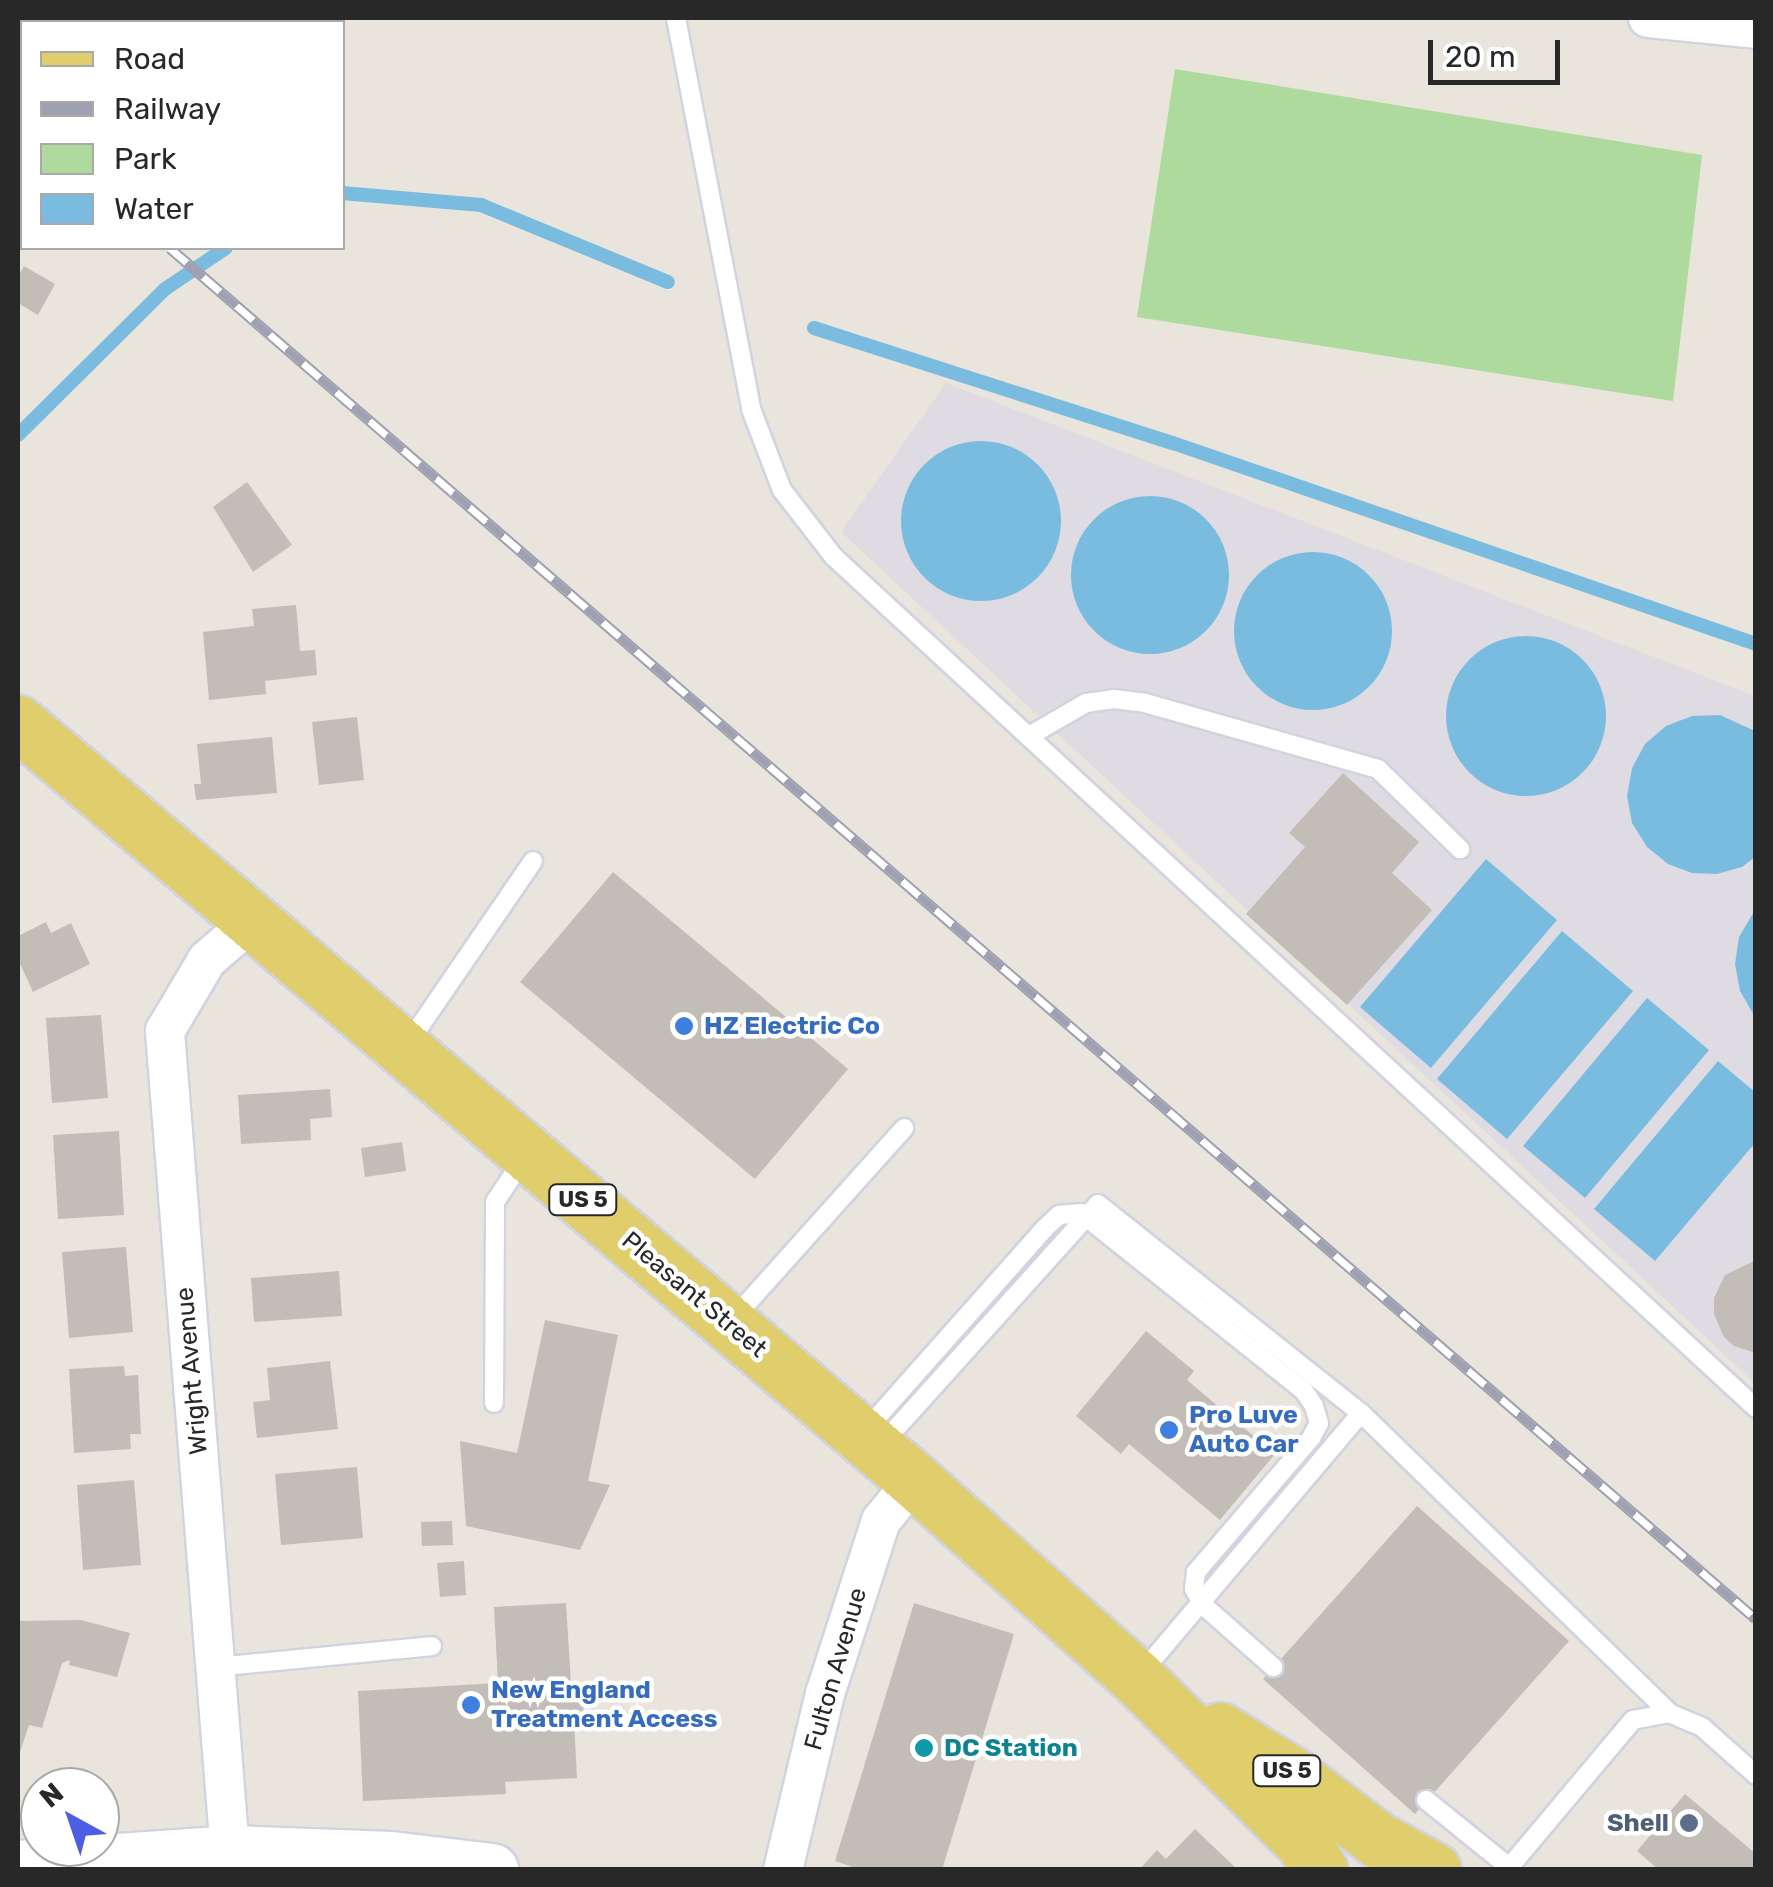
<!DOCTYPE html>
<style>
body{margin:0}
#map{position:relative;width:1773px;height:1887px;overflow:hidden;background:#e9e4dc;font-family:Rubik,sans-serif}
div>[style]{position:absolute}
.industrial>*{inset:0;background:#dedce2}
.green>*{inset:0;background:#aeda9e}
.water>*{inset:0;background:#7abce0}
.round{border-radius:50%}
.stream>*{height:14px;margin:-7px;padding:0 7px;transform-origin:7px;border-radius:7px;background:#7abce0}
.building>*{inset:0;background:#c2beb7}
.roads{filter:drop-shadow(2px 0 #d1d3e0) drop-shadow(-2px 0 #d1d3e0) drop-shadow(0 2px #d1d3e0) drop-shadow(0 -2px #d1d3e0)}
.lane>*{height:18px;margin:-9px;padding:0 9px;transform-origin:9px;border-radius:9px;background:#fff}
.street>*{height:38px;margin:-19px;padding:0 19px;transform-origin:19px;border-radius:19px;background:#fff}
.secondary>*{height:52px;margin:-26px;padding:0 26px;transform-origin:26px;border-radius:26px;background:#fff}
.primary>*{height:55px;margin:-27.5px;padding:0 27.5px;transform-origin:27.5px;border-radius:27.5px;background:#dfce6b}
.rail>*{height:11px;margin-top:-5.5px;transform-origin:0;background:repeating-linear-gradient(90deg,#fff 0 22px,#9fa0b1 0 44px);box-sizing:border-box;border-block:2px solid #9fa0b1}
.dots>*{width:28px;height:28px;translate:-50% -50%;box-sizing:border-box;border:5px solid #fff;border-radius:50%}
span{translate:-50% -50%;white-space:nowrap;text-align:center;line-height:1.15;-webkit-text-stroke:9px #fff;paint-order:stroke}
.shield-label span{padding:2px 8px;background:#fff;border:2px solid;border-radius:8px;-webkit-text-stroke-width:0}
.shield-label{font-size:22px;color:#282828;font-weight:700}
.shop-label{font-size:25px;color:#366cbe;font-weight:700}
.left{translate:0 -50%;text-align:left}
.street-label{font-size:25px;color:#282828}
.culture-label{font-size:25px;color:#0d838f;font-weight:700}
.service-label{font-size:25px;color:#4e5e75;font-weight:700}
.right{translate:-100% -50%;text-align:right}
.frame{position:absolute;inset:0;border:20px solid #282828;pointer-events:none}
.legend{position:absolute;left:20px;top:20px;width:325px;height:230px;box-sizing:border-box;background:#fff;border:2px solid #a9a9a9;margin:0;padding:12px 18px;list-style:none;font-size:30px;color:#282828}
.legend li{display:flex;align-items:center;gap:20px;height:50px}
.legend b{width:50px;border:2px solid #a9a9a9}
.north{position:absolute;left:20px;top:1767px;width:100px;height:100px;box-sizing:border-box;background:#fff;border:2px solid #a9a9a9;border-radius:50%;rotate:320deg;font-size:28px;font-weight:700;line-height:40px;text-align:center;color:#282828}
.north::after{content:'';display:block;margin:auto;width:35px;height:45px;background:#4e5ee4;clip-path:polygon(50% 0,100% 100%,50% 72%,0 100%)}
.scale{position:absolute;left:1428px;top:40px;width:132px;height:45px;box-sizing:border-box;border:5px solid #282828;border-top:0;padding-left:12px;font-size:30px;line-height:35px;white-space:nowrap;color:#282828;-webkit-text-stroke:8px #fff;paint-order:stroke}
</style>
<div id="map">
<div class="industrial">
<i style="clip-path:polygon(946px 383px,1755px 696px,1755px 1383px,841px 532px)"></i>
</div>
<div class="green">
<i style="clip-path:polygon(1175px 69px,1702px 155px,1673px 401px,1137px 317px)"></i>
</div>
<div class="water">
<i class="round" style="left:901px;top:441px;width:160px;height:160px"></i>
<i class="round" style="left:1071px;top:496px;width:158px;height:158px"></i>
<i class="round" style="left:1234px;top:552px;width:158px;height:158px"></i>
<i class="round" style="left:1446px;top:636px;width:160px;height:160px"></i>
<i style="clip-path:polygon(1720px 715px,1755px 731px,1755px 857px,1742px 867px,1717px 874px,1692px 873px,1668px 864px,1647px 847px,1632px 823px,1627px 796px,1632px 768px,1645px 744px,1666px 726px,1692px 716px)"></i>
<i style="clip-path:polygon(1486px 859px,1557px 920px,1431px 1068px,1360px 1007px)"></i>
<i style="clip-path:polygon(1755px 910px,1755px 1017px,1740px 991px,1735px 964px,1739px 937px)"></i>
<i style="clip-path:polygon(1562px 931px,1633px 991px,1507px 1139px,1437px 1079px)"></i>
<i style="clip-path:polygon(1647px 998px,1709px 1050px,1585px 1198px,1523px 1146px)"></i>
<i style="clip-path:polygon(1718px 1061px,1755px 1092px,1755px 1143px,1655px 1261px,1594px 1209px)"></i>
</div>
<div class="stream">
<i style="left:342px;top:193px;width:140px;rotate:4.9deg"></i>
<i style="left:481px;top:205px;width:202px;rotate:22.4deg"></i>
<i style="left:814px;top:328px;width:377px;rotate:17.8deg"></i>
<i style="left:1173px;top:443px;width:617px;rotate:19.02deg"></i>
<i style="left:18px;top:435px;width:207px;rotate:-44.8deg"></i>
<i style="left:165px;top:289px;width:73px;rotate:-33.9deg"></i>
</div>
<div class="building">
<i style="clip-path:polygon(24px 266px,55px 284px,38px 315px,18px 303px,18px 277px)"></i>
<i style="clip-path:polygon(247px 482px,292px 545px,253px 572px,213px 507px)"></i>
<i style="clip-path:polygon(296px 605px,300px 651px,315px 650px,317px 675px,265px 681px,266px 694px,209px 700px,203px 632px,254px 626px,252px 609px)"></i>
<i style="clip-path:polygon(357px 717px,364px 780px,319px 785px,312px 722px)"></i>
<i style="clip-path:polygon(272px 737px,277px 793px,196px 800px,194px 784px,201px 784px,197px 744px)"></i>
<i style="clip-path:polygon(1343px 773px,1419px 842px,1392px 873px,1432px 910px,1347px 1005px,1246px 914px,1305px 847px,1289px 833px)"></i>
<i style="clip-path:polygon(613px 872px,848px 1069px,755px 1179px,520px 982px)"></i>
<i style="clip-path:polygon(46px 922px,51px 933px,71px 923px,90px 964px,33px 992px,18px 959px,18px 936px)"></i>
<i style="clip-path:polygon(101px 1015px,108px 1098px,52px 1103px,46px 1018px)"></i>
<i style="clip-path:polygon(330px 1089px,332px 1117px,310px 1119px,311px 1140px,241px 1144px,238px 1095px)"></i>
<i style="clip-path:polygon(119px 1131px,124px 1215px,58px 1219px,53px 1135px)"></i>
<i style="clip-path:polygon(402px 1142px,406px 1171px,365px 1177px,361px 1148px)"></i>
<i style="clip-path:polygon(126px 1247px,133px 1332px,69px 1338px,62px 1252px)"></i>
<i style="clip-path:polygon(1756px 1260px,1756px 1353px,1734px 1346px,1724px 1337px,1714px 1314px,1714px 1298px,1725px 1275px)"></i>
<i style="clip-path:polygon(339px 1271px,342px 1316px,254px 1322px,251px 1278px)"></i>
<i style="clip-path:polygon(545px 1320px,618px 1335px,588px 1481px,610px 1485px,580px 1550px,466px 1526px,460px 1441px,517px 1453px)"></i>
<i style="clip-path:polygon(1146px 1331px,1194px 1371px,1187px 1380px,1275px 1454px,1220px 1520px,1129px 1444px,1121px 1454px,1076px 1416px)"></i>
<i style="clip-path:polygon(330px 1361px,338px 1429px,257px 1438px,253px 1402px,270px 1400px,267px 1368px)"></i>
<i style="clip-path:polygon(124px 1366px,125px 1376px,138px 1375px,141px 1434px,130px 1434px,131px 1449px,74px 1453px,69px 1369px)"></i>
<i style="clip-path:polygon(357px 1467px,363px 1538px,281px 1545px,275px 1474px)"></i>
<i style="clip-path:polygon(134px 1480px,141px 1565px,83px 1570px,77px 1485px)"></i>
<i style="clip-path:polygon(1417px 1506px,1569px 1641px,1415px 1814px,1263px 1679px)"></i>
<i style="clip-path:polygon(452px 1521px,453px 1545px,422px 1546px,421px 1522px)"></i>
<i style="clip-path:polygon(464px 1561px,466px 1595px,440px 1597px,437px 1563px)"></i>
<i style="clip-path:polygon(566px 1603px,571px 1684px,582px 1684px,584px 1720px,574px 1720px,577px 1778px,505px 1782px,506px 1794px,363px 1801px,358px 1691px,498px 1683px,494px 1607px)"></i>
<i style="clip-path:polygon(914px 1603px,1014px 1634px,942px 1870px,861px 1870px,835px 1861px)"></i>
<i style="clip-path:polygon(81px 1620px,130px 1633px,117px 1677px,69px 1665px,70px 1660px,62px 1663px,42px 1728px,29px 1725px,18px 1758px,18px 1621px)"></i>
<i style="clip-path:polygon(1685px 1794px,1756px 1854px,1756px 1870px,1659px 1870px,1637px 1851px)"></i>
<i style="clip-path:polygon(1195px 1829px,1238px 1870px,1139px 1870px,1157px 1850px,1166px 1859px)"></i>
</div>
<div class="roads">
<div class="lane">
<i style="left:676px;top:18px;width:398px;rotate:79.1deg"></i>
<i style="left:751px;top:409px;width:87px;rotate:69.1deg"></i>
<i style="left:782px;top:490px;width:85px;rotate:52.2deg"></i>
<i style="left:834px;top:557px;width:1255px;rotate:42.71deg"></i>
<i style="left:1029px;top:736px;width:66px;rotate:-30.1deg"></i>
<i style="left:1086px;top:703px;width:28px;rotate:-8deg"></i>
<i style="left:1114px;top:699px;width:31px;rotate:7deg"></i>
<i style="left:1145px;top:703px;width:242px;rotate:15.8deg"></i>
<i style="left:1378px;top:769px;width:115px;rotate:44.3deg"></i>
<i style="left:407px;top:1045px;width:223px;rotate:-55.6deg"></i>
<i style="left:732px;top:1320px;width:258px;rotate:-48.1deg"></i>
<i style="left:494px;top:1403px;width:201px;rotate:-89.7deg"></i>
<i style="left:495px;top:1202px;width:53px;rotate:-56.6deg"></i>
<i style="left:1361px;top:1413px;width:430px;rotate:44.2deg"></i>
<i style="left:864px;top:1432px;width:271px;rotate:-48.4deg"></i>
<i style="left:1044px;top:1229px;width:21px;rotate:-43deg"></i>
<i style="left:1059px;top:1215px;width:22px;rotate:-5deg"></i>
<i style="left:1081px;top:1213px;width:285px;rotate:38.6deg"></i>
<i style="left:1304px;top:1391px;width:18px;rotate:56deg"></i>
<i style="left:1314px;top:1406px;width:18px;rotate:74deg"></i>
<i style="left:1319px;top:1423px;width:17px;rotate:118deg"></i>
<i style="left:1311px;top:1438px;width:177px;rotate:130.6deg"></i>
<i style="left:1196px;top:1572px;width:17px;rotate:97deg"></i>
<i style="left:1194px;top:1589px;width:18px;rotate:61deg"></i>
<i style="left:1203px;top:1605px;width:94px;rotate:41.5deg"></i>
<i style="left:881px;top:1445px;width:324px;rotate:-48deg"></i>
<i style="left:1098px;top:1204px;width:336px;rotate:38.5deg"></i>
<i style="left:1361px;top:1413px;width:344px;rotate:130.2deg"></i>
<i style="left:215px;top:1667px;width:218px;rotate:-5.5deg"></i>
<i style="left:1426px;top:1800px;width:107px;rotate:38.9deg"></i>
<i style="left:1507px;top:1870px;width:196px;rotate:-50deg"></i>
<i style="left:1633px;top:1720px;width:37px;rotate:-11deg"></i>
<i style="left:1669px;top:1713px;width:36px;rotate:23deg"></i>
<i style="left:1702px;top:1727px;width:72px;rotate:41.6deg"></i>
</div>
<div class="street">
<i style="left:1648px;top:18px;width:109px;rotate:5.8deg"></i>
<i style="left:121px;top:22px;width:26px;rotate:-9deg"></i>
<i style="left:18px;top:49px;width:4px;rotate:-27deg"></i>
<i style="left:230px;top:1852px;width:824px;rotate:-94.53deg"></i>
<i style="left:165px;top:1031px;width:82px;rotate:-59.4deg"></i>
<i style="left:207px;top:960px;width:60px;rotate:-40.9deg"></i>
<i style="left:783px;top:1870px;width:181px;rotate:-76.6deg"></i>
<i style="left:825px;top:1694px;width:182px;rotate:-72.1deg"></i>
<i style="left:881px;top:1521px;width:53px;rotate:-51.2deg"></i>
</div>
<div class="secondary">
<i style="left:18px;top:1867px;width:213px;rotate:-4deg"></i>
<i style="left:230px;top:1852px;width:161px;rotate:2.1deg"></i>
<i style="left:391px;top:1858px;width:102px;rotate:6.8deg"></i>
</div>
<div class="primary">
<i style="left:18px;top:723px;width:1173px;rotate:40.19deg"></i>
<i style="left:914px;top:1480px;width:298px;rotate:41.6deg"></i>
<i style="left:1137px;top:1678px;width:233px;rotate:44.7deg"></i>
<i style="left:1303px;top:1842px;width:33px;rotate:59deg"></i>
<i style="left:1220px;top:1730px;width:84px;rotate:31.8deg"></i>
<i style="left:1291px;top:1774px;width:109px;rotate:37.2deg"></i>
<i style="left:1378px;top:1840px;width:63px;rotate:28.6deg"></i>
</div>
</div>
<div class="rail">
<i style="left:18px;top:113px;width:6px;rotate:45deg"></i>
<i style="left:170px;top:248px;width:2096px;rotate:40.84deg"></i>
</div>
<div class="dots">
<i style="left:684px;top:1026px;background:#3f7fe0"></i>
<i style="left:1169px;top:1430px;background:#3f7fe0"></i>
<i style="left:471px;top:1705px;background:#3f7fe0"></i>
<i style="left:924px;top:1748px;background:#0f9aa8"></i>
<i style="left:1689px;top:1823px;background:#5c6f8a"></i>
</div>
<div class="shield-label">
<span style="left:583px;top:1200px">US 5</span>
<span style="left:1287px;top:1771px">US 5</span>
</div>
<div class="shop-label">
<span class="left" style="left:704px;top:1026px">HZ Electric Co</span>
<span class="left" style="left:1189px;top:1430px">Pro Luve<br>Auto Car</span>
<span class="left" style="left:491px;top:1705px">New England<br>Treatment Access</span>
</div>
<div class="street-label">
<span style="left:694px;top:1295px;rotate:40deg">Pleasant Street</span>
<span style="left:192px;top:1371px;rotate:-95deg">Wright Avenue</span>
<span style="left:836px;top:1669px;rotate:-74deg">Fulton Avenue</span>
</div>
<div class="culture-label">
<span class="left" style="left:944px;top:1748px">DC Station</span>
</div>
<div class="service-label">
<span class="right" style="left:1669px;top:1823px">Shell</span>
</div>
<div class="frame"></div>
<ul class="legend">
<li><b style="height:12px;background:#dfce6b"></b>Road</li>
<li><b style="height:12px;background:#9fa0b1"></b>Railway</li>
<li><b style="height:28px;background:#aeda9e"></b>Park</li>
<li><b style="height:28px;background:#7abce0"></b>Water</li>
</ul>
<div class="north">N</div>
<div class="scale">20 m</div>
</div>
